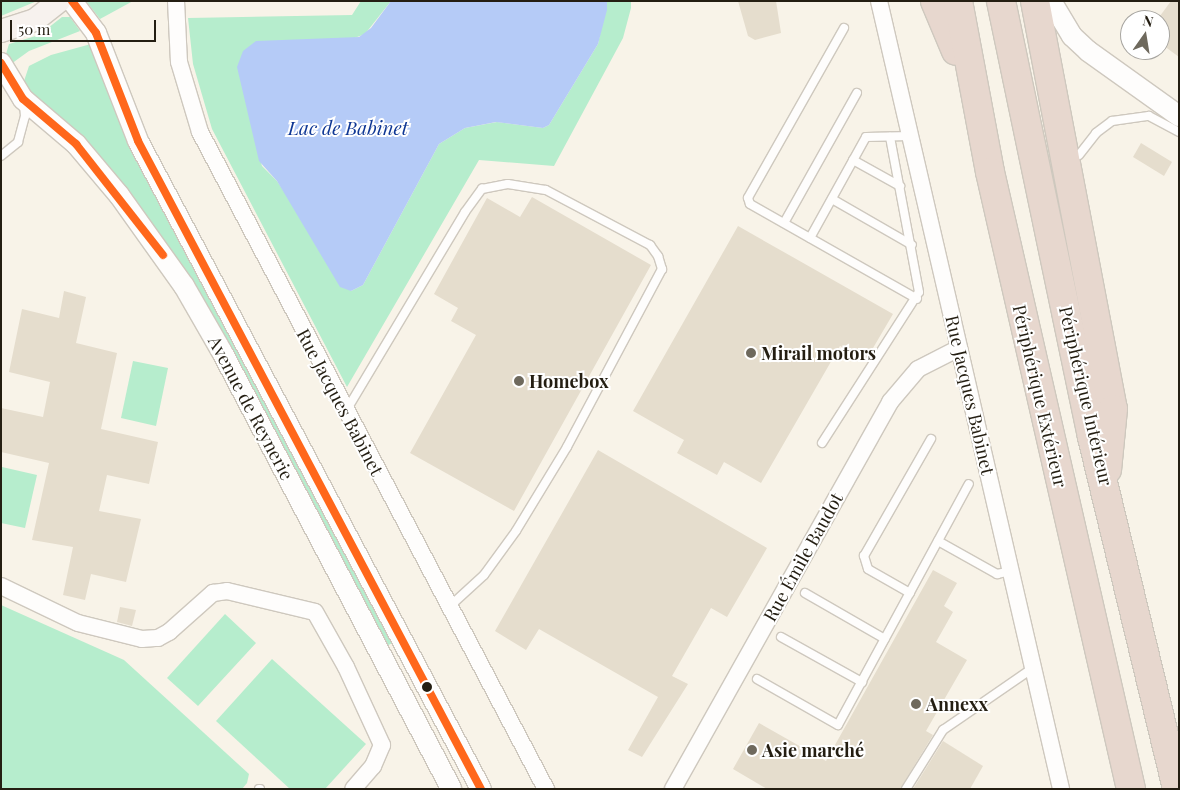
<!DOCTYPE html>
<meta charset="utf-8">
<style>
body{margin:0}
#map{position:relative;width:1180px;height:790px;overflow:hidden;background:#f8f3e8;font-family:"Playfair Display",serif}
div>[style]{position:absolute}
.green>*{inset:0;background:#b6edcd}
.water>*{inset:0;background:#b5cbf7}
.building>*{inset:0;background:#e5ddcd}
.roads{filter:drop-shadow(1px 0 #cec8be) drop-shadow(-1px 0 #cec8be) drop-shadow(0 1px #cec8be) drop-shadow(0 -1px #cec8be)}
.service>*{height:8px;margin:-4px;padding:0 4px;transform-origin:4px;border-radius:4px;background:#fefdfc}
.minor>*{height:16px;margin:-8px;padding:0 8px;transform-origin:8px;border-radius:8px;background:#fefdfc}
.tertiary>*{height:20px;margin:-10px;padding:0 10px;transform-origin:10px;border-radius:10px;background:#fefdfc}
.secondary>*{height:22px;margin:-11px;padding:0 11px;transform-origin:11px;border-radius:11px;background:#f7f2ee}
.motorway>*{height:28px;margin:-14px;padding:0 14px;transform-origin:14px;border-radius:14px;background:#e7d7ce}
.bus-1>*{height:8px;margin:-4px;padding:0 4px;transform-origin:4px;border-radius:4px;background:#ff671b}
.dots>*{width:14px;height:14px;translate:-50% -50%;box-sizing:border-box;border:2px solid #fff;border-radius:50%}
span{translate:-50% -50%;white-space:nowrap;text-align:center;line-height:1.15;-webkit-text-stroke:4px #fff;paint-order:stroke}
.poi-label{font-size:18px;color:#241e12;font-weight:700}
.left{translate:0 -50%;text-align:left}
.street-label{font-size:18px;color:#241e12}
.water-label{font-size:19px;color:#0f3794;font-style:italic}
.frame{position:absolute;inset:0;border:2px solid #241e12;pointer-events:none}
.north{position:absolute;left:1120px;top:10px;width:50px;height:50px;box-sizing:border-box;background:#fff;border:1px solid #a7a5a0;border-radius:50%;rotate:13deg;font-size:14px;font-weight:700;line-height:20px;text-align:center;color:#241e12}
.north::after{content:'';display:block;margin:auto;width:18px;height:22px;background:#6e695d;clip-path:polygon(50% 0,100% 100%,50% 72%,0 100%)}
.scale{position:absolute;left:10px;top:20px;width:146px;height:22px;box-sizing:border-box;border:2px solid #241e12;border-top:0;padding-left:6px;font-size:15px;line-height:18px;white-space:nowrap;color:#241e12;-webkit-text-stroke:4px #fff;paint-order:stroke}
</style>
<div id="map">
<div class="green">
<i style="clip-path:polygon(1px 1px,37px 1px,1px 16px)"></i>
<i style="clip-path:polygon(86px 1px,133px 1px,100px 19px)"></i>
<i style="clip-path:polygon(361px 1px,391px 1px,365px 34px,352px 39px,258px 152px,262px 166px,277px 181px,351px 291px,363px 285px,439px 144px,465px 128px,497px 122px,543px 128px,549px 125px,598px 44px,607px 1px,631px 1px,631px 8px,623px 38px,554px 166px,479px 160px,347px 387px,212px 129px,193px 64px,188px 18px,352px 15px)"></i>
<i style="clip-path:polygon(62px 17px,70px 17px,80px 31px,29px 51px,11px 64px,6px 54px,9px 44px,39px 35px)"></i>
<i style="clip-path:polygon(91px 44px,394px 642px,381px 649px,208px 321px,23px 84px,29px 66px,51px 55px)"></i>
<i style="clip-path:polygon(133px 361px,168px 368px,156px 426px,121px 418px)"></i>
<i style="clip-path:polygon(2px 467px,37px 475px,25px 528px,1px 523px)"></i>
<i style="clip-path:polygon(1px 605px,124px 660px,249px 774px,247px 783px,242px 789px,1px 789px)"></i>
<i style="clip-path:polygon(225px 614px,256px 643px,198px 706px,167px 678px)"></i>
<i style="clip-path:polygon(272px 659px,366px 744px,325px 789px,290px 789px,216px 721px)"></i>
</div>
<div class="water">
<i style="clip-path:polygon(391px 1px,607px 1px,607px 10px,598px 44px,549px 125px,543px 128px,496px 122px,465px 128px,439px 144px,363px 285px,351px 291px,340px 287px,277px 181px,259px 161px,237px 67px,243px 51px,256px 41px,359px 37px,371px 28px)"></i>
</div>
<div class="building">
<i style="clip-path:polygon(738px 1px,776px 1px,781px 33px,755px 40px,748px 36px)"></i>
<i style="clip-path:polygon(1171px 1px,1179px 1px,1179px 57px,1160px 43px,1160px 16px)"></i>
<i style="clip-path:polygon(1141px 143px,1172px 162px,1164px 176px,1133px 157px)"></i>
<i style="clip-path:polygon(532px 197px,651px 265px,514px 511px,410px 453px,476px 335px,451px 321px,458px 308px,434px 294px,487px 198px,520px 217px)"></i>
<i style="clip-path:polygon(738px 226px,893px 314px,866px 360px,840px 346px,761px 483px,724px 462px,717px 475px,677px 453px,684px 440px,633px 411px)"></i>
<i style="clip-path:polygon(64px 291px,86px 297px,76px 343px,117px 353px,101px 429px,158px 442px,149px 484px,107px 475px,99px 511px,141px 519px,126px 582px,91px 574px,85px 600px,63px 595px,73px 547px,32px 540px,49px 463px,1px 452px,1px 408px,43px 417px,50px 382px,9px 372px,22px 309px,59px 318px)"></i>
<i style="clip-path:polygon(598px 450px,767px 548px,727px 617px,711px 608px,672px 676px,688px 684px,642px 757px,628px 750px,658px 697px,539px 629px,526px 650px,495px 631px)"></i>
<i style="clip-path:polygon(933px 570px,957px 583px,944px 606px,953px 612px,936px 642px,967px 660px,926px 731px,933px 735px,900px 789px,767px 789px,733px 769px,759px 723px,826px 761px)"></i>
<i style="clip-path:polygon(120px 607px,136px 610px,132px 626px,117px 622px)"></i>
<i style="clip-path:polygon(943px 741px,983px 766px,970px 789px,913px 789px)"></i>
</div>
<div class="roads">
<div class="service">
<i style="left:844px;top:28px;width:195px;rotate:119.5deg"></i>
<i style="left:748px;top:198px;width:6px;rotate:72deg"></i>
<i style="left:750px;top:204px;width:192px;rotate:29.6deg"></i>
<i style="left:1079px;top:155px;width:28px;rotate:-52deg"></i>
<i style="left:1096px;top:133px;width:20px;rotate:-37deg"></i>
<i style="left:1112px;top:121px;width:37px;rotate:-8deg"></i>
<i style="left:1149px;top:116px;width:34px;rotate:28deg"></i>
<i style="left:1px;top:156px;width:22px;rotate:-39deg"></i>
<i style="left:18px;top:142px;width:27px;rotate:-75deg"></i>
<i style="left:25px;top:116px;width:12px;rotate:-95deg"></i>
<i style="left:853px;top:160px;width:54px;rotate:29deg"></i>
<i style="left:832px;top:199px;width:92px;rotate:29.9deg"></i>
<i style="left:784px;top:223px;width:149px;rotate:-60.7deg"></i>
<i style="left:810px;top:238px;width:115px;rotate:-61deg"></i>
<i style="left:866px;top:137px;width:44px;rotate:-1.3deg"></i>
<i style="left:346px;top:411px;width:232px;rotate:-59.1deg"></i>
<i style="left:465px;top:212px;width:29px;rotate:-54deg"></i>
<i style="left:482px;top:189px;width:26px;rotate:-11deg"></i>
<i style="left:508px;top:184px;width:38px;rotate:9deg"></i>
<i style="left:546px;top:190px;width:118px;rotate:27.9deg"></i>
<i style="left:650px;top:245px;width:14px;rotate:54deg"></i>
<i style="left:658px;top:256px;width:14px;rotate:73deg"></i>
<i style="left:662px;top:269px;width:202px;rotate:118.1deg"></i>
<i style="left:567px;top:447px;width:98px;rotate:121.3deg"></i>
<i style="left:516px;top:531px;width:54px;rotate:126deg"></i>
<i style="left:484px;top:575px;width:47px;rotate:137.6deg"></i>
<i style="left:822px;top:443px;width:179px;rotate:-57.3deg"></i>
<i style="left:919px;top:292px;width:158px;rotate:-100.6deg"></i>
<i style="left:938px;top:541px;width:68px;rotate:29.2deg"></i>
<i style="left:997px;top:574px;width:14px;rotate:-12deg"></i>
<i style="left:805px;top:593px;width:92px;rotate:29.9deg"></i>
<i style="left:910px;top:593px;width:48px;rotate:-150.3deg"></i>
<i style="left:868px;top:569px;width:14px;rotate:-107deg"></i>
<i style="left:864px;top:556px;width:135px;rotate:-60.2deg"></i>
<i style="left:781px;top:637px;width:93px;rotate:29.1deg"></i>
<i style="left:757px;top:679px;width:93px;rotate:29.6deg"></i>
<i style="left:838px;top:725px;width:274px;rotate:-61.5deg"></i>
<i style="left:259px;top:789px;width:1px"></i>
<i style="left:906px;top:789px;width:70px;rotate:-57.9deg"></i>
<i style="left:943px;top:730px;width:109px;rotate:-34.6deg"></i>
</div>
<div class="minor">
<i style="left:176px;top:1px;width:61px;rotate:87.2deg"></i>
<i style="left:179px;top:62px;width:73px;rotate:73.3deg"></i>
<i style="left:200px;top:132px;width:743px;rotate:62.23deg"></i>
<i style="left:879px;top:1px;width:809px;rotate:76.99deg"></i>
<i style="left:1px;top:586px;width:85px;rotate:25.7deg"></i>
<i style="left:78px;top:623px;width:66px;rotate:14deg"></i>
<i style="left:142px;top:639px;width:16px;rotate:-4deg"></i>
<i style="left:158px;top:638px;width:13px;rotate:-29deg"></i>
<i style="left:169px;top:632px;width:59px;rotate:-41.6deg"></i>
<i style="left:213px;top:593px;width:14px;rotate:-8deg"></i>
<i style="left:227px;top:591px;width:90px;rotate:13.4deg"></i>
<i style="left:315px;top:612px;width:63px;rotate:60.6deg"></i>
<i style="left:346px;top:667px;width:86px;rotate:65.2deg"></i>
<i style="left:382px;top:745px;width:23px;rotate:113deg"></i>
<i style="left:373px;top:766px;width:30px;rotate:131deg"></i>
<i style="left:673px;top:789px;width:444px;rotate:-60.7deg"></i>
<i style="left:890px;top:402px;width:43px;rotate:-49.7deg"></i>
<i style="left:918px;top:369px;width:46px;rotate:-27.1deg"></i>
</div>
<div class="tertiary">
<i style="left:72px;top:1px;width:40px;rotate:53deg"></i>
<i style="left:96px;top:33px;width:116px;rotate:68.7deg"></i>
<i style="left:138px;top:141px;width:733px;rotate:62.11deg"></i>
<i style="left:1051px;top:1px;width:41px;rotate:59deg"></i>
<i style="left:1072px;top:36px;width:22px;rotate:43deg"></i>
<i style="left:1088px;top:51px;width:112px;rotate:35.5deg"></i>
<i style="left:1px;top:63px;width:42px;rotate:58.6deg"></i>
<i style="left:23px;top:99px;width:70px;rotate:40.3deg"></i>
<i style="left:76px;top:144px;width:67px;rotate:49.9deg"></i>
<i style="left:119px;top:195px;width:112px;rotate:54.5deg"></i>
<i style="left:184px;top:286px;width:76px;rotate:60.1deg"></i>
<i style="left:222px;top:352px;width:493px;rotate:62.3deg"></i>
</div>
<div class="secondary">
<i style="left:1px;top:31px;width:36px;rotate:-18deg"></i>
<i style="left:35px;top:20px;width:31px;rotate:-38deg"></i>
</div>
<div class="motorway">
<i style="left:935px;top:1px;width:54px;rotate:67.2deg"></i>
<i style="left:958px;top:1px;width:174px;rotate:79.4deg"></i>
<i style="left:990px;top:172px;width:633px;rotate:77.13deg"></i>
<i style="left:1001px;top:1px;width:445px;rotate:78.2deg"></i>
<i style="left:1092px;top:437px;width:362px;rotate:76.4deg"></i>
<i style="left:1035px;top:1px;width:415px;rotate:79.2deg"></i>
<i style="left:1113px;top:409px;width:61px;rotate:95.6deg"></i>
</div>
</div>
<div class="bus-1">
<i style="left:72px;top:1px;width:40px;rotate:53deg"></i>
<i style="left:96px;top:33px;width:116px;rotate:68.7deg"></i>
<i style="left:138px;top:141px;width:733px;rotate:62.11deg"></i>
<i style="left:1px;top:63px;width:42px;rotate:58.6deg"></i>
<i style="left:23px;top:99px;width:70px;rotate:40.3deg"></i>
<i style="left:76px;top:144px;width:141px;rotate:51.9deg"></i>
</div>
<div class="dots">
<i style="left:751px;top:353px;background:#6e695d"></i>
<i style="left:519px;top:381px;background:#6e695d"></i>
<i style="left:427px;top:687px;background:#241e12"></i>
<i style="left:916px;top:704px;background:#6e695d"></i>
<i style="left:752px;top:750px;background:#6e695d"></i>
</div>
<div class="poi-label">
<span class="left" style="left:761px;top:353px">Mirail motors</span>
<span class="left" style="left:529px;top:381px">Homebox</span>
<span class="left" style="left:926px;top:704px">Annexx</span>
<span class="left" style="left:762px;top:750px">Asie marché</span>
</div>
<div class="street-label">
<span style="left:970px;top:395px;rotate:77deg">Rue Jacques Babinet</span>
<span style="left:1040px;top:396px;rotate:77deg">Périphérique Extérieur</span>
<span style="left:1086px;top:396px;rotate:77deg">Périphérique Intérieur</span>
<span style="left:340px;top:402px;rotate:62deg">Rue Jacques Babinet</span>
<span style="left:251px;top:408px;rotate:62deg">Avenue de Reynerie</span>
<span style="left:803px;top:557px;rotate:-61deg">Rue Émile Baudot</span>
</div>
<div class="water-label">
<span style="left:348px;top:128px">Lac de Babinet</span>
</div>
<div class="frame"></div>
<div class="north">N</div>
<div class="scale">50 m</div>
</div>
